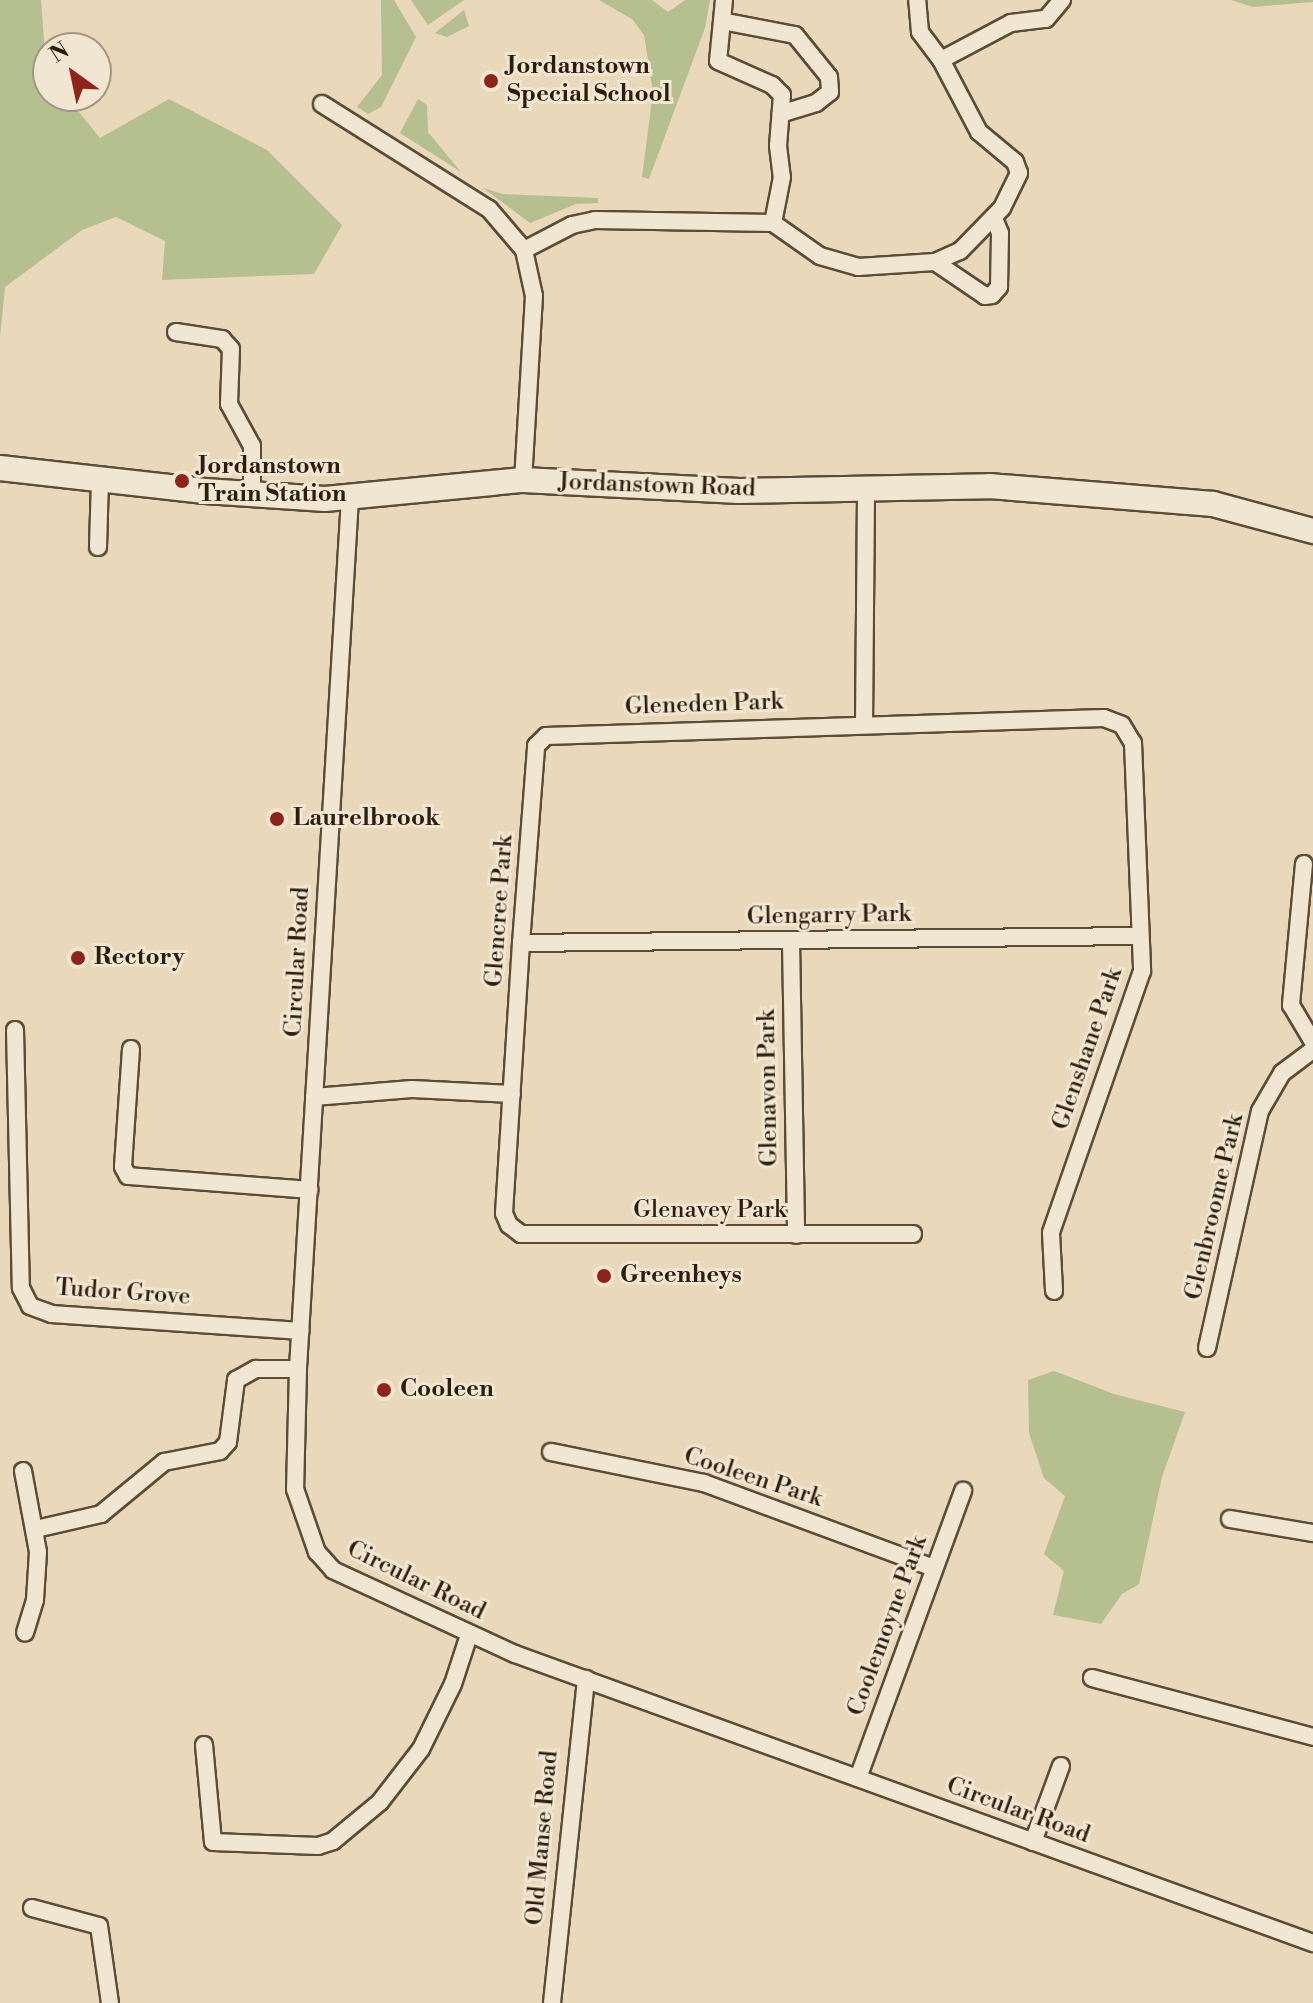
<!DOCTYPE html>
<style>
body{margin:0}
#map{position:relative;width:1313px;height:2003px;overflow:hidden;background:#e9d8b9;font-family:"Libre Bodoni",serif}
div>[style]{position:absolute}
.green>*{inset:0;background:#b6bf8f}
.roads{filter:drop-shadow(2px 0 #5b4c37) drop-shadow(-2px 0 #5b4c37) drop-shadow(0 2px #5b4c37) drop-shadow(0 -2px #5b4c37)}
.street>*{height:16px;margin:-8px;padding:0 8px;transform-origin:8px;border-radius:8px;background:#f1e6d2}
.secondary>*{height:24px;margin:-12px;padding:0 12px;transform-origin:12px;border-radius:12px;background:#f1e6d2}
.dots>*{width:22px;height:22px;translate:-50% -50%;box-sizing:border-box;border:4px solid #f1e6d2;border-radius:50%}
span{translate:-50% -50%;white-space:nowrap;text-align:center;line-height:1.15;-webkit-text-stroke:6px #f1e6d2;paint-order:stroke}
.poi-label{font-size:24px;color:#2c1e0c;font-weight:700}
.left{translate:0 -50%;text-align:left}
.street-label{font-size:24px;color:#2c1e0c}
.north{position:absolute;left:32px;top:32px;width:80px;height:80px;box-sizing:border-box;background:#f1e6d2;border:2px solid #a29683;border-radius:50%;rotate:327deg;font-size:22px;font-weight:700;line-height:32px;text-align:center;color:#2c1e0c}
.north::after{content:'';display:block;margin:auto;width:28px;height:36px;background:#8f2418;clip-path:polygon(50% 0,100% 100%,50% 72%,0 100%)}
</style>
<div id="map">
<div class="green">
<i style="clip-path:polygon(0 0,41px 0,48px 96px,66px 96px,100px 138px,169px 99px,267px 150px,342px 225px,314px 274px,162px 280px,165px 241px,116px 217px,82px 230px,5px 287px,0 338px)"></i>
<i style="clip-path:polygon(381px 0,394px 0,416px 37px,381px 107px,368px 114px,357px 107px,382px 75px)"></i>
<i style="clip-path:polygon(411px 0,464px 0,428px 25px)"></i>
<i style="clip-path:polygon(599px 0,652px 0,668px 12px,685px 0,710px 0,705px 28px,649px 179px,642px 177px,653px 92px,644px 35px,632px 19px)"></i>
<i style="clip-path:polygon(1231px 0,1313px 0,1313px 2px,1253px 7px)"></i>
<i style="clip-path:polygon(464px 10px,469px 26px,447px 37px,435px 33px)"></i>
<i style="clip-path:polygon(418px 99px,427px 105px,428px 132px,461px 172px,400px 133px)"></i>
<i style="clip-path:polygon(483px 188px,503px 194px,598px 198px,598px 203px,576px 204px,530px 223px)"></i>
<i style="clip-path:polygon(1054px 1371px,1114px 1394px,1185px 1412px,1162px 1477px,1139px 1584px,1122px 1594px,1101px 1624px,1053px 1615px,1064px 1571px,1044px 1554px,1065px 1496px,1044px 1478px,1029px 1433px,1028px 1380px)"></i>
</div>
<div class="roads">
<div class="street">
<i style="left:724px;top:0;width:61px;rotate:95.6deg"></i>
<i style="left:718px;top:61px;width:59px;rotate:24deg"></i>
<i style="left:772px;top:85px;width:14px;rotate:45deg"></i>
<i style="left:782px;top:95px;width:51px;rotate:94.5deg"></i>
<i style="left:778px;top:146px;width:31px;rotate:83deg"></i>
<i style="left:782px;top:177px;width:47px;rotate:101.1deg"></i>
<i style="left:722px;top:21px;width:74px;rotate:10.9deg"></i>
<i style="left:795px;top:35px;width:54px;rotate:51deg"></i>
<i style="left:829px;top:77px;width:15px;rotate:86deg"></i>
<i style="left:830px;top:92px;width:18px;rotate:142deg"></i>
<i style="left:816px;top:103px;width:37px;rotate:163deg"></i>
<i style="left:941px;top:60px;width:79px;rotate:-27.9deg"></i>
<i style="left:1011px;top:23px;width:35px;rotate:-7deg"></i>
<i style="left:1046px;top:19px;width:25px;rotate:-50deg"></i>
<i style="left:322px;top:104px;width:197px;rotate:32.2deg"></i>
<i style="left:489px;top:209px;width:54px;rotate:49.5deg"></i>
<i style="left:524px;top:250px;width:47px;rotate:77.7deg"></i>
<i style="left:534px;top:296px;width:184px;rotate:93.4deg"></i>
<i style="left:524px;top:250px;width:54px;rotate:-27.5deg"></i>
<i style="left:572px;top:225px;width:24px;rotate:-12deg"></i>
<i style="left:595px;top:220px;width:178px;rotate:1deg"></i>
<i style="left:773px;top:223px;width:57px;rotate:35.1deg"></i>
<i style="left:820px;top:256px;width:40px;rotate:16deg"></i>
<i style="left:858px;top:267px;width:77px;rotate:-3.7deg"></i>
<i style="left:935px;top:262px;width:27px;rotate:-24deg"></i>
<i style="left:960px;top:251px;width:60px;rotate:-45.7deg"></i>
<i style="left:1002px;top:208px;width:39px;rotate:-64deg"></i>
<i style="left:1019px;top:173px;width:12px;rotate:-110deg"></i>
<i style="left:1015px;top:162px;width:47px;rotate:-140.2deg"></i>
<i style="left:979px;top:132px;width:81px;rotate:-117.8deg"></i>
<i style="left:941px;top:60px;width:35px;rotate:-127deg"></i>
<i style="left:920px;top:32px;width:32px;rotate:-95deg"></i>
<i style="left:935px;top:262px;width:60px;rotate:34.2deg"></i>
<i style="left:985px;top:296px;width:7px;rotate:-8deg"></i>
<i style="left:992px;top:295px;width:11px;rotate:-49deg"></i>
<i style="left:999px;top:287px;width:54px;rotate:-88.9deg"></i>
<i style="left:1000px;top:233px;width:16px;rotate:-112deg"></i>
<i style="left:176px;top:332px;width:47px;rotate:8.7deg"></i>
<i style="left:222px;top:339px;width:13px;rotate:48deg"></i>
<i style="left:231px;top:349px;width:55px;rotate:92.1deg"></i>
<i style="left:229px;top:404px;width:48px;rotate:61.3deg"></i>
<i style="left:252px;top:446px;width:48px;rotate:90deg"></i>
<i style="left:350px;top:498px;width:873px;rotate:93.42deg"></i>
<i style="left:298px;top:1369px;width:120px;rotate:91.4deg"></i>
<i style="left:295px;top:1489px;width:67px;rotate:70.8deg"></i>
<i style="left:317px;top:1552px;width:24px;rotate:48deg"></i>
<i style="left:333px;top:1570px;width:200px;rotate:24.8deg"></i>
<i style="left:515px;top:1654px;width:849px;rotate:19.91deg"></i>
<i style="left:98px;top:547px;width:67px;rotate:-88.3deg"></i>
<i style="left:864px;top:724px;width:233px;rotate:-89.5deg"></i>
<i style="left:1304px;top:864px;width:142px;rotate:95.3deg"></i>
<i style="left:1291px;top:1005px;width:43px;rotate:59.3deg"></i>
<i style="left:791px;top:941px;width:294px;rotate:89deg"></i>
<i style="left:521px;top:943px;width:617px;rotate:-0.65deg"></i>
<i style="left:15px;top:1030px;width:258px;rotate:88.7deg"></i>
<i style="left:21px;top:1288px;width:20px;rotate:63deg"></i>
<i style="left:30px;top:1306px;width:23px;rotate:20deg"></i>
<i style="left:52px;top:1314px;width:249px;rotate:3.9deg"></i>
<i style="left:131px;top:1049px;width:118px;rotate:93.9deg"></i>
<i style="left:123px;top:1167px;width:10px;rotate:61deg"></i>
<i style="left:128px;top:1176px;width:182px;rotate:4.4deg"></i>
<i style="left:314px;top:1097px;width:98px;rotate:-4.7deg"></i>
<i style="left:412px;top:1089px;width:100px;rotate:2.9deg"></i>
<i style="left:913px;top:1234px;width:392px;rotate:180deg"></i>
<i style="left:521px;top:1234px;width:15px;rotate:-143deg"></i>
<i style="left:509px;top:1225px;width:13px;rotate:-113deg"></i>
<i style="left:504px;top:1213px;width:271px;rotate:-86.4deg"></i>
<i style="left:521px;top:943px;width:198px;rotate:-85.6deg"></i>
<i style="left:536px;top:746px;width:14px;rotate:-45deg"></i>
<i style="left:546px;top:736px;width:558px;rotate:-1.85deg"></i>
<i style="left:1104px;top:718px;width:19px;rotate:21deg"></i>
<i style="left:1122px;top:725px;width:21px;rotate:59deg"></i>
<i style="left:1133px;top:743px;width:228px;rotate:87.7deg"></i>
<i style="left:1142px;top:971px;width:277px;rotate:109.2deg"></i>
<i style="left:1051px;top:1233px;width:58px;rotate:87deg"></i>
<i style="left:1207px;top:1348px;width:243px;rotate:-77.4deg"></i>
<i style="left:1260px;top:1111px;width:44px;rotate:-59.9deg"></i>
<i style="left:1282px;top:1073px;width:39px;rotate:-37deg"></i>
<i style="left:551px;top:1452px;width:156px;rotate:11.5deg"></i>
<i style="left:704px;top:1483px;width:245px;rotate:20.3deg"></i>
<i style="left:23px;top:1471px;width:82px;rotate:79.5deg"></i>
<i style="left:38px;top:1552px;width:48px;rotate:93.6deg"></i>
<i style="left:35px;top:1600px;width:34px;rotate:107deg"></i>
<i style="left:1230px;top:1519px;width:84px;rotate:9.6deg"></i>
<i style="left:36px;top:1529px;width:67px;rotate:-13deg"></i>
<i style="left:101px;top:1514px;width:82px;rotate:-39.5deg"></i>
<i style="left:164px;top:1462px;width:57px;rotate:-11.1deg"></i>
<i style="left:220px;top:1451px;width:12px;rotate:-48deg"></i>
<i style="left:228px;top:1442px;width:63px;rotate:-82.6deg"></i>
<i style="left:236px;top:1380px;width:23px;rotate:-29deg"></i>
<i style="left:256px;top:1369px;width:42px"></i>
<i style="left:1092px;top:1678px;width:229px;rotate:14.9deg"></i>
<i style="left:204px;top:1745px;width:97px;rotate:84.7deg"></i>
<i style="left:213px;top:1842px;width:105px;rotate:2.2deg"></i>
<i style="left:318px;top:1846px;width:16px;rotate:-18deg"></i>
<i style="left:333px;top:1841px;width:61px;rotate:-39.7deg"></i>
<i style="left:380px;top:1802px;width:67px;rotate:-52.3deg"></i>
<i style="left:421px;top:1749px;width:72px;rotate:-63.8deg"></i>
<i style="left:453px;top:1684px;width:52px;rotate:-71.9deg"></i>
<i style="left:858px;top:1778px;width:306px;rotate:-69.9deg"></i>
<i style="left:1033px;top:1842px;width:81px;rotate:-69.8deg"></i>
<i style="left:32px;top:1908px;width:69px;rotate:15deg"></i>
<i style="left:99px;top:1926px;width:78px;rotate:81.9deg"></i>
<i style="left:552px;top:2003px;width:326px;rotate:-84deg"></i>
</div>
<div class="secondary">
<i style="left:0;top:468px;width:206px;rotate:6.4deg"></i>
<i style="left:205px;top:491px;width:120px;rotate:3.8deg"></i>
<i style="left:325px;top:499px;width:199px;rotate:-5.5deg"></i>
<i style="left:523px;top:480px;width:216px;rotate:2.9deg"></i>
<i style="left:739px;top:491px;width:250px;rotate:-1.1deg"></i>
<i style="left:989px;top:486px;width:225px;rotate:4.6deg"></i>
<i style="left:1213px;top:504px;width:104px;rotate:15.1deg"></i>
</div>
</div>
<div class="dots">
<i style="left:491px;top:81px;background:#8f2418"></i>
<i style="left:182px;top:481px;background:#8f2418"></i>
<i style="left:277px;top:819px;background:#8f2418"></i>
<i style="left:78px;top:958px;background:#8f2418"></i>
<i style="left:604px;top:1276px;background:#8f2418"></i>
<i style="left:384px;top:1390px;background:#8f2418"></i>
</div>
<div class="poi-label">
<span class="left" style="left:507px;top:81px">Jordanstown<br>Special School</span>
<span class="left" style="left:198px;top:481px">Jordanstown<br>Train Station</span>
<span class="left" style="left:293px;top:819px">Laurelbrook</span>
<span class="left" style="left:94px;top:958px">Rectory</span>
<span class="left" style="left:620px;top:1276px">Greenheys</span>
<span class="left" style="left:400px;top:1390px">Cooleen</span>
</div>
<div class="street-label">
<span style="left:657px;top:486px;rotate:2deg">Jordanstown Road</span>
<span style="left:704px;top:705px;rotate:-2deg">Gleneden Park</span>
<span style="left:500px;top:911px;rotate:-86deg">Glencree Park</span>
<span style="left:829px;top:916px;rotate:-1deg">Glengarry Park</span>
<span style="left:298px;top:962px;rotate:-87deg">Circular Road</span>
<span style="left:1088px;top:1049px;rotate:-71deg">Glenshane Park</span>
<span style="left:769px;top:1088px;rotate:-91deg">Glenavon Park</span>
<span style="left:1215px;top:1207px;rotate:-77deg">Glenbroome Park</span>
<span style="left:710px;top:1211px">Glenavey Park</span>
<span style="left:123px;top:1293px;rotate:4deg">Tudor Grove</span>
<span style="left:753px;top:1478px;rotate:18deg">Cooleen Park</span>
<span style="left:416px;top:1581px;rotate:26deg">Circular Road</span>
<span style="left:888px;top:1626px;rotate:-70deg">Coolemoyne Park</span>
<span style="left:1018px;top:1811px;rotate:20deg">Circular Road</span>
<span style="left:543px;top:1838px;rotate:-85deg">Old Manse Road</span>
</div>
<div class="north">N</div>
</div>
